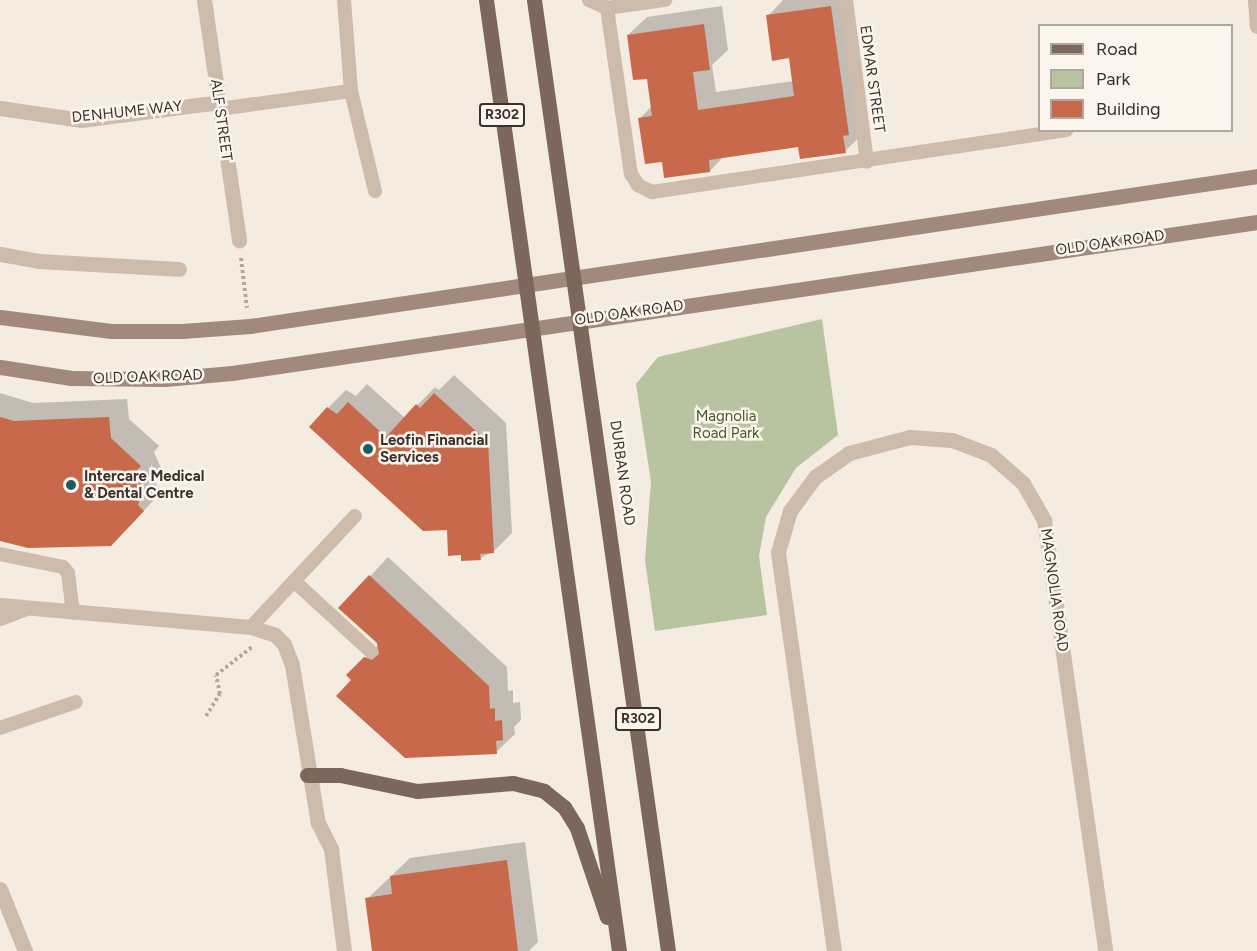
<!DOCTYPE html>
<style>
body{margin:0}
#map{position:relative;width:1257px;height:951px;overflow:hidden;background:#f4ebe1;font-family:Figtree,sans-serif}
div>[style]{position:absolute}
.green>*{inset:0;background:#b8c4a0}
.shadow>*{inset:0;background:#0003}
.building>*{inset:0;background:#c8694b}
.path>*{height:4px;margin-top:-2px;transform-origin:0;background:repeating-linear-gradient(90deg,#b9a596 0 3px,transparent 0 6px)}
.lane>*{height:14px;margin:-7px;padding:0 7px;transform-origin:7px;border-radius:7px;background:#cdbbac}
.street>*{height:15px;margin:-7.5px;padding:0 7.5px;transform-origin:7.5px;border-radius:7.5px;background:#cdbbac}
.secondary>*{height:15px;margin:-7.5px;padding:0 7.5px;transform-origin:7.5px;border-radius:7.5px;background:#a18a7d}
.primary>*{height:15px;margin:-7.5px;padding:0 7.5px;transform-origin:7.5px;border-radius:7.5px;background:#7d675c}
.dots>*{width:16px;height:16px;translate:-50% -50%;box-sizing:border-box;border:3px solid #fbf5ee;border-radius:50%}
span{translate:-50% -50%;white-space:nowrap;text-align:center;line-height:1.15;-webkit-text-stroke:5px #fbf5ee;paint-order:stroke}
.shield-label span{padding:2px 4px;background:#fbf5ee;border:2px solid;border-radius:4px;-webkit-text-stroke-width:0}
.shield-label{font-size:14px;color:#3b302b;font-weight:700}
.street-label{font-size:15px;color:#3b302b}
.park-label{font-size:15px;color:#4a5a2e}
.poi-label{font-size:15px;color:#3b302b;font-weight:700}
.left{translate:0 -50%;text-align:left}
.legend{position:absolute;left:1038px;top:24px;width:195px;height:108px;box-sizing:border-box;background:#fbf5ee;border:2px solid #aea6a0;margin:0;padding:8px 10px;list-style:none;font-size:18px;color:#3b302b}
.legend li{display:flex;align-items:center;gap:12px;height:30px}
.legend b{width:30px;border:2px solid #aea6a0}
</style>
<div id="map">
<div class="green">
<i style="clip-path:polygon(822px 319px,838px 435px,796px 468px,766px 517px,759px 556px,767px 615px,655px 631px,645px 560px,651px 482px,636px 384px,658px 357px)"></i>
</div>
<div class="shadow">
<i style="clip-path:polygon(783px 0,851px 0,864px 133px,845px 151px,800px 145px,724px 156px,710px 171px,663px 160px,640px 118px,652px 106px,648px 77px,628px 35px,647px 17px,722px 6px,728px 50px,712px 65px,716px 92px,794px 81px,790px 56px,768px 16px)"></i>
<i style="clip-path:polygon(454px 375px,506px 423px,512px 533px,493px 552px,480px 558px,463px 553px,449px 528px,328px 408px,346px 390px,356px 396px,367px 384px,405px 418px,435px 387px,439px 390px)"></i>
<i style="clip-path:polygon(0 393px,33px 403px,127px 399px,129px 419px,159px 446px,154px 452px,161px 468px,156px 486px,162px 491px,130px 526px,0 538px)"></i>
<i style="clip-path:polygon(388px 557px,507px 667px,508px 691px,513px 690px,513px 703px,520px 702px,521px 720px,514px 727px,515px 734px,496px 752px,348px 675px,379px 644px,341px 608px)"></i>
<i style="clip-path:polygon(525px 842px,538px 942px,529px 951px,374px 951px,367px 899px,410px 858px)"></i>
</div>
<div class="building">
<i style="clip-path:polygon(831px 6px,849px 135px,843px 136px,846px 153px,800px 159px,798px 147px,709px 160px,710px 172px,664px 178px,662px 162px,645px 164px,638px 118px,652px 116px,647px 79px,633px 80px,627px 35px,704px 24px,710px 70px,693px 72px,698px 110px,794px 96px,789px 58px,772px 61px,766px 15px)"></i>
<i style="clip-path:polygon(434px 393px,488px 442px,494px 553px,480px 554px,481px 560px,461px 561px,461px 555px,448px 556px,447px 530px,423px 531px,309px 427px,327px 407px,337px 414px,348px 402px,386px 437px,416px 404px,420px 408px)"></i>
<i style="clip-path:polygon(0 417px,14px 421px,109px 417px,111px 438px,141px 466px,136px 471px,143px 488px,138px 505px,144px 511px,111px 546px,28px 548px,0 541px)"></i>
<i style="clip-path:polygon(369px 575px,489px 686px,490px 709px,495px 708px,495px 721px,502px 720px,503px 740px,496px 741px,497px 754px,405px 758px,336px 696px,351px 680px,346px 675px,364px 657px,372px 660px,379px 654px,377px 643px,338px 608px)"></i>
<i style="clip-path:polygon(507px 860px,518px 951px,372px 951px,365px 898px,392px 894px,390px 876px)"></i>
</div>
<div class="path">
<i style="left:241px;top:258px;width:50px;rotate:83.2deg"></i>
<i style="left:206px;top:716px;width:26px;rotate:-58deg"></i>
<i style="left:220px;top:694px;width:19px;rotate:-102deg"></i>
<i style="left:216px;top:675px;width:46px;rotate:-37.9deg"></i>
</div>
<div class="lane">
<i style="left:344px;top:0;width:91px;rotate:85.6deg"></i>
<i style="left:351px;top:91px;width:103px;rotate:76.5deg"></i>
<i style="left:589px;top:0;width:20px;rotate:24deg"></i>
<i style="left:607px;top:8px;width:59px;rotate:-7.9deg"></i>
<i style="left:846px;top:0;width:163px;rotate:82.6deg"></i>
<i style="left:607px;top:8px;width:168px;rotate:81.8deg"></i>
<i style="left:631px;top:174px;width:13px;rotate:58deg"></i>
<i style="left:638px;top:185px;width:16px;rotate:27deg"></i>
<i style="left:652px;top:192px;width:419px;rotate:-8.5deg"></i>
<i style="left:219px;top:109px;width:133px;rotate:-7.8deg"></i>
<i style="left:0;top:554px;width:64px;rotate:11.7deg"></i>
<i style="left:63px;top:567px;width:8px;rotate:50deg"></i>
<i style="left:68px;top:573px;width:40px;rotate:82.9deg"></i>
<i style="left:294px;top:581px;width:103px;rotate:42.6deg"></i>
<i style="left:251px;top:627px;width:152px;rotate:-46.9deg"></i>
<i style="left:0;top:728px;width:80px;rotate:-18.9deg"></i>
</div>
<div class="street">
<i style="left:204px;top:0;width:243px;rotate:81.7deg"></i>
<i style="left:1255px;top:0;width:26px;rotate:86deg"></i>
<i style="left:0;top:108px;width:82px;rotate:8.4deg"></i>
<i style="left:81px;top:120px;width:139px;rotate:-7.4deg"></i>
<i style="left:0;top:254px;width:39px;rotate:10deg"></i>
<i style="left:38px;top:261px;width:141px;rotate:3.2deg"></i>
<i style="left:0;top:605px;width:252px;rotate:5deg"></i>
<i style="left:251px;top:627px;width:25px;rotate:18deg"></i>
<i style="left:275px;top:635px;width:13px;rotate:45deg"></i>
<i style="left:284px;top:644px;width:22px;rotate:69deg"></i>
<i style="left:292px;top:665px;width:160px;rotate:80.7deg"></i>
<i style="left:318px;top:823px;width:29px;rotate:63deg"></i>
<i style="left:331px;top:849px;width:103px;rotate:82.7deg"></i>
<i style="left:0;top:618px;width:26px;rotate:-21deg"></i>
<i style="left:0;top:889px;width:67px;rotate:68deg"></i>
<i style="left:834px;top:951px;width:403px;rotate:-98deg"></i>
<i style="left:778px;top:552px;width:43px;rotate:-73.7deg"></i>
<i style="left:790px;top:511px;width:42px;rotate:-53.7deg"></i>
<i style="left:815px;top:477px;width:42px;rotate:-35.2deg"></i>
<i style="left:849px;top:453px;width:63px;rotate:-14.7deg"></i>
<i style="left:910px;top:437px;width:42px;rotate:4.1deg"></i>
<i style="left:952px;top:440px;width:42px;rotate:21deg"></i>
<i style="left:991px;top:455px;width:43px;rotate:41.2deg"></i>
<i style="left:1023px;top:483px;width:43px;rotate:60.4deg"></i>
<i style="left:1044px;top:520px;width:435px;rotate:81.9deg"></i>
</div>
<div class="secondary">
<i style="left:0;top:317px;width:112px;rotate:7.2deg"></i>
<i style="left:111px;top:331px;width:71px"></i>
<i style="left:182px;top:331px;width:68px;rotate:-4.2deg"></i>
<i style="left:250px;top:326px;width:1018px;rotate:-8.47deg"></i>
<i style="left:0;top:367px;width:72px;rotate:8.8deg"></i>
<i style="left:71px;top:378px;width:94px;rotate:0.6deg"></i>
<i style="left:165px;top:379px;width:67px;rotate:-5.1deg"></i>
<i style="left:232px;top:373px;width:1036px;rotate:-8.38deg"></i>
</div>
<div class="primary">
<i style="left:486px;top:0;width:960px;rotate:82.04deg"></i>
<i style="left:534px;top:0;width:960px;rotate:81.98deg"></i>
<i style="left:307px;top:775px;width:33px"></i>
<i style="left:340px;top:775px;width:79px;rotate:11.7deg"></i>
<i style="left:417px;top:791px;width:96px;rotate:-4.8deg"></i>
<i style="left:513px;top:783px;width:32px;rotate:14deg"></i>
<i style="left:544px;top:791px;width:26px;rotate:39deg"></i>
<i style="left:564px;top:807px;width:25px;rotate:58deg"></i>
<i style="left:577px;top:828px;width:94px;rotate:71.4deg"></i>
</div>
<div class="dots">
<i style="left:368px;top:449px;background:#1f5a5e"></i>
<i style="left:71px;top:485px;background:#1f5a5e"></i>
</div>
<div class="shield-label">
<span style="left:502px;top:115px">R302</span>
<span style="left:638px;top:719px">R302</span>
</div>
<div class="street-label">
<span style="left:872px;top:79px;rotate:82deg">EDMAR STREET</span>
<span style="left:127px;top:112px;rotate:-6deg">DENHUME WAY</span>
<span style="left:221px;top:120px;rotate:82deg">ALF STREET</span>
<span style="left:1110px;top:243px;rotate:-8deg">OLD OAK ROAD</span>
<span style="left:629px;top:313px;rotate:-8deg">OLD OAK ROAD</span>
<span style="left:148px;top:377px;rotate:-2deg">OLD OAK ROAD</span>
<span style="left:622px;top:473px;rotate:82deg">DURBAN ROAD</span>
<span style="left:1054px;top:590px;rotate:82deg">MAGNOLIA ROAD</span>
</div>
<div class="park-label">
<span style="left:726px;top:425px">Magnolia<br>Road Park</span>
</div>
<div class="poi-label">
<span class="left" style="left:380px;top:449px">Leofin Financial<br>Services</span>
<span class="left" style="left:84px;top:485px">Intercare Medical<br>&amp; Dental Centre</span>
</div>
<ul class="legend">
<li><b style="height:8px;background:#7d675c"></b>Road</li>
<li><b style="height:16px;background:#b8c4a0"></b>Park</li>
<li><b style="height:16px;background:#c8694b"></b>Building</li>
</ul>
</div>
